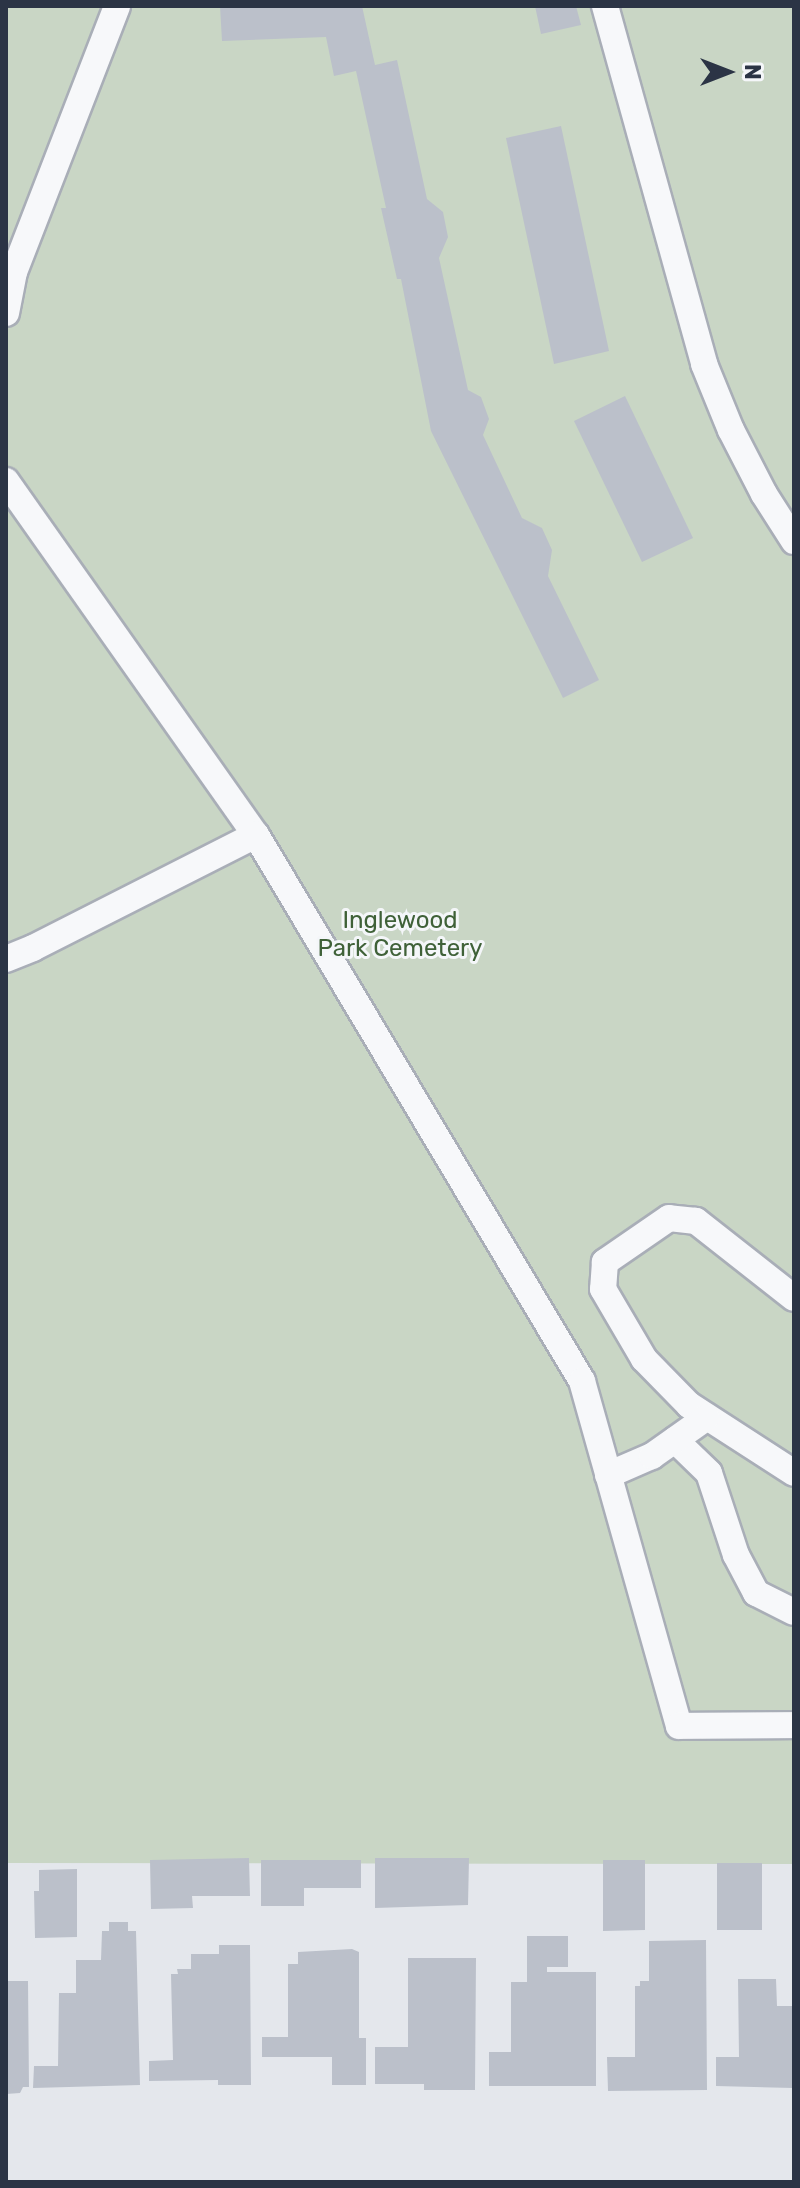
<!DOCTYPE html>
<style>
body{margin:0}
#map{position:relative;width:800px;height:2188px;overflow:hidden;background:#e4e7ec;font-family:Rubik,sans-serif}
div>[style]{position:absolute}
.green>*{inset:0;background:#c9d6c5}
.building>*{inset:0;background:#bbc0ca}
.roads{filter:drop-shadow(2px 0 #a9aeb7) drop-shadow(-2px 0 #a9aeb7) drop-shadow(0 2px #a9aeb7) drop-shadow(0 -2px #a9aeb7)}
.service>*{height:26px;margin:-13px;padding:0 13px;transform-origin:13px;border-radius:13px;background:#f7f8fa}
span{translate:-50% -50%;white-space:nowrap;text-align:center;line-height:1.15;-webkit-text-stroke:6px #f4f6f9;paint-order:stroke}
.park-label{font-size:24px;color:#3f6138}
.frame{position:absolute;inset:0;border:8px solid #2b3445;pointer-events:none}
.north{position:absolute;left:688px;top:32px;width:80px;height:80px;-webkit-text-stroke:6px #f4f6f9;paint-order:stroke;rotate:90deg;font-size:22px;font-weight:700;line-height:32px;text-align:center;color:#2b3445}
.north::after{content:'';display:block;margin:auto;width:28px;height:36px;background:#2b3445;clip-path:polygon(50% 0,100% 100%,50% 72%,0 100%)}
</style>
<div id="map">
<div class="green">
<i style="clip-path:polygon(6px 6px,794px 6px,794px 1864px,6px 1863px)"></i>
</div>
<div class="building">
<i style="clip-path:polygon(220px 6px,362px 6px,375px 65px,397px 60px,427px 199px,443px 212px,448px 237px,439px 258px,468px 390px,481px 397px,489px 419px,483px 435px,522px 518px,542px 528px,552px 550px,548px 576px,599px 680px,563px 698px,431px 431px,401px 279px,397px 279px,381px 208px,386px 208px,356px 71px,334px 76px,326px 37px,222px 41px)"></i>
<i style="clip-path:polygon(535px 6px,576px 6px,581px 25px,541px 34px)"></i>
<i style="clip-path:polygon(561px 126px,609px 351px,554px 364px,506px 138px)"></i>
<i style="clip-path:polygon(625px 396px,693px 538px,642px 562px,574px 421px)"></i>
<i style="clip-path:polygon(249px 1858px,250px 1896px,192px 1896px,193px 1908px,151px 1909px,150px 1860px)"></i>
<i style="clip-path:polygon(375px 1858px,469px 1858px,468px 1905px,375px 1908px)"></i>
<i style="clip-path:polygon(261px 1860px,361px 1860px,361px 1888px,304px 1888px,304px 1906px,261px 1906px)"></i>
<i style="clip-path:polygon(603px 1860px,645px 1860px,645px 1930px,603px 1931px)"></i>
<i style="clip-path:polygon(717px 1863px,762px 1863px,762px 1930px,717px 1930px)"></i>
<i style="clip-path:polygon(77px 1869px,77px 1937px,35px 1938px,34px 1891px,39px 1891px,39px 1870px)"></i>
<i style="clip-path:polygon(109px 1922px,128px 1922px,128px 1931px,136px 1931px,140px 2085px,33px 2088px,34px 2066px,58px 2066px,59px 1993px,76px 1993px,76px 1960px,101px 1960px,102px 1931px,109px 1931px)"></i>
<i style="clip-path:polygon(527px 1936px,568px 1936px,568px 1967px,547px 1967px,547px 1972px,596px 1972px,596px 2086px,489px 2086px,489px 2052px,511px 2052px,511px 1982px,527px 1982px)"></i>
<i style="clip-path:polygon(706px 1940px,707px 2090px,608px 2091px,607px 2057px,635px 2057px,635px 1986px,640px 1986px,640px 1981px,649px 1981px,649px 1941px)"></i>
<i style="clip-path:polygon(219px 1945px,250px 1945px,251px 2085px,218px 2085px,218px 2080px,149px 2081px,149px 2061px,173px 2060px,171px 1974px,178px 1974px,177px 1969px,191px 1969px,191px 1954px,219px 1954px)"></i>
<i style="clip-path:polygon(352px 1949px,359px 1952px,359px 2038px,366px 2038px,366px 2085px,332px 2085px,332px 2057px,262px 2057px,262px 2037px,288px 2037px,288px 1964px,298px 1964px,298px 1952px)"></i>
<i style="clip-path:polygon(408px 1958px,476px 1958px,475px 2090px,424px 2090px,424px 2084px,375px 2084px,375px 2047px,408px 2047px)"></i>
<i style="clip-path:polygon(738px 1979px,776px 1979px,777px 2006px,794px 2006px,794px 2088px,716px 2086px,716px 2057px,739px 2057px)"></i>
<i style="clip-path:polygon(6px 1981px,28px 1981px,29px 2087px,23px 2087px,20px 2093px,6px 2094px)"></i>
</div>
<div class="roads">
<div class="service">
<i style="left:605px;top:6px;width:371px;rotate:74.5deg"></i>
<i style="left:704px;top:364px;width:71px;rotate:67.8deg"></i>
<i style="left:731px;top:430px;width:72px;rotate:62.7deg"></i>
<i style="left:764px;top:494px;width:56px;rotate:57.4deg"></i>
<i style="left:6px;top:313px;width:42px;rotate:-79deg"></i>
<i style="left:14px;top:272px;width:285px;rotate:-68.8deg"></i>
<i style="left:6px;top:481px;width:433px;rotate:54.8deg"></i>
<i style="left:256px;top:835px;width:636px;rotate:59.16deg"></i>
<i style="left:582px;top:1381px;width:358px;rotate:74.3deg"></i>
<i style="left:679px;top:1726px;width:115px;rotate:-0.5deg"></i>
<i style="left:6px;top:959px;width:29px;rotate:-22deg"></i>
<i style="left:33px;top:948px;width:250px;rotate:-26.9deg"></i>
<i style="left:794px;top:1298px;width:125px;rotate:-141.8deg"></i>
<i style="left:696px;top:1221px;width:27px;rotate:-174deg"></i>
<i style="left:669px;top:1218px;width:78px;rotate:145.5deg"></i>
<i style="left:605px;top:1262px;width:27px;rotate:94deg"></i>
<i style="left:603px;top:1289px;width:81px;rotate:59.6deg"></i>
<i style="left:644px;top:1359px;width:64px;rotate:45.6deg"></i>
<i style="left:689px;top:1405px;width:125px;rotate:32.9deg"></i>
<i style="left:675px;top:1440px;width:47px;rotate:44.1deg"></i>
<i style="left:709px;top:1473px;width:86px;rotate:71.8deg"></i>
<i style="left:736px;top:1555px;width:43px;rotate:62.2deg"></i>
<i style="left:756px;top:1593px;width:42px;rotate:26.6deg"></i>
<i style="left:608px;top:1475px;width:48px;rotate:-23.4deg"></i>
<i style="left:652px;top:1456px;width:67px;rotate:-35.3deg"></i>
</div>
</div>
<div class="park-label">
<span style="left:400px;top:935px">Inglewood<br>Park Cemetery</span>
</div>
<div class="frame"></div>
<div class="north">N</div>
</div>
